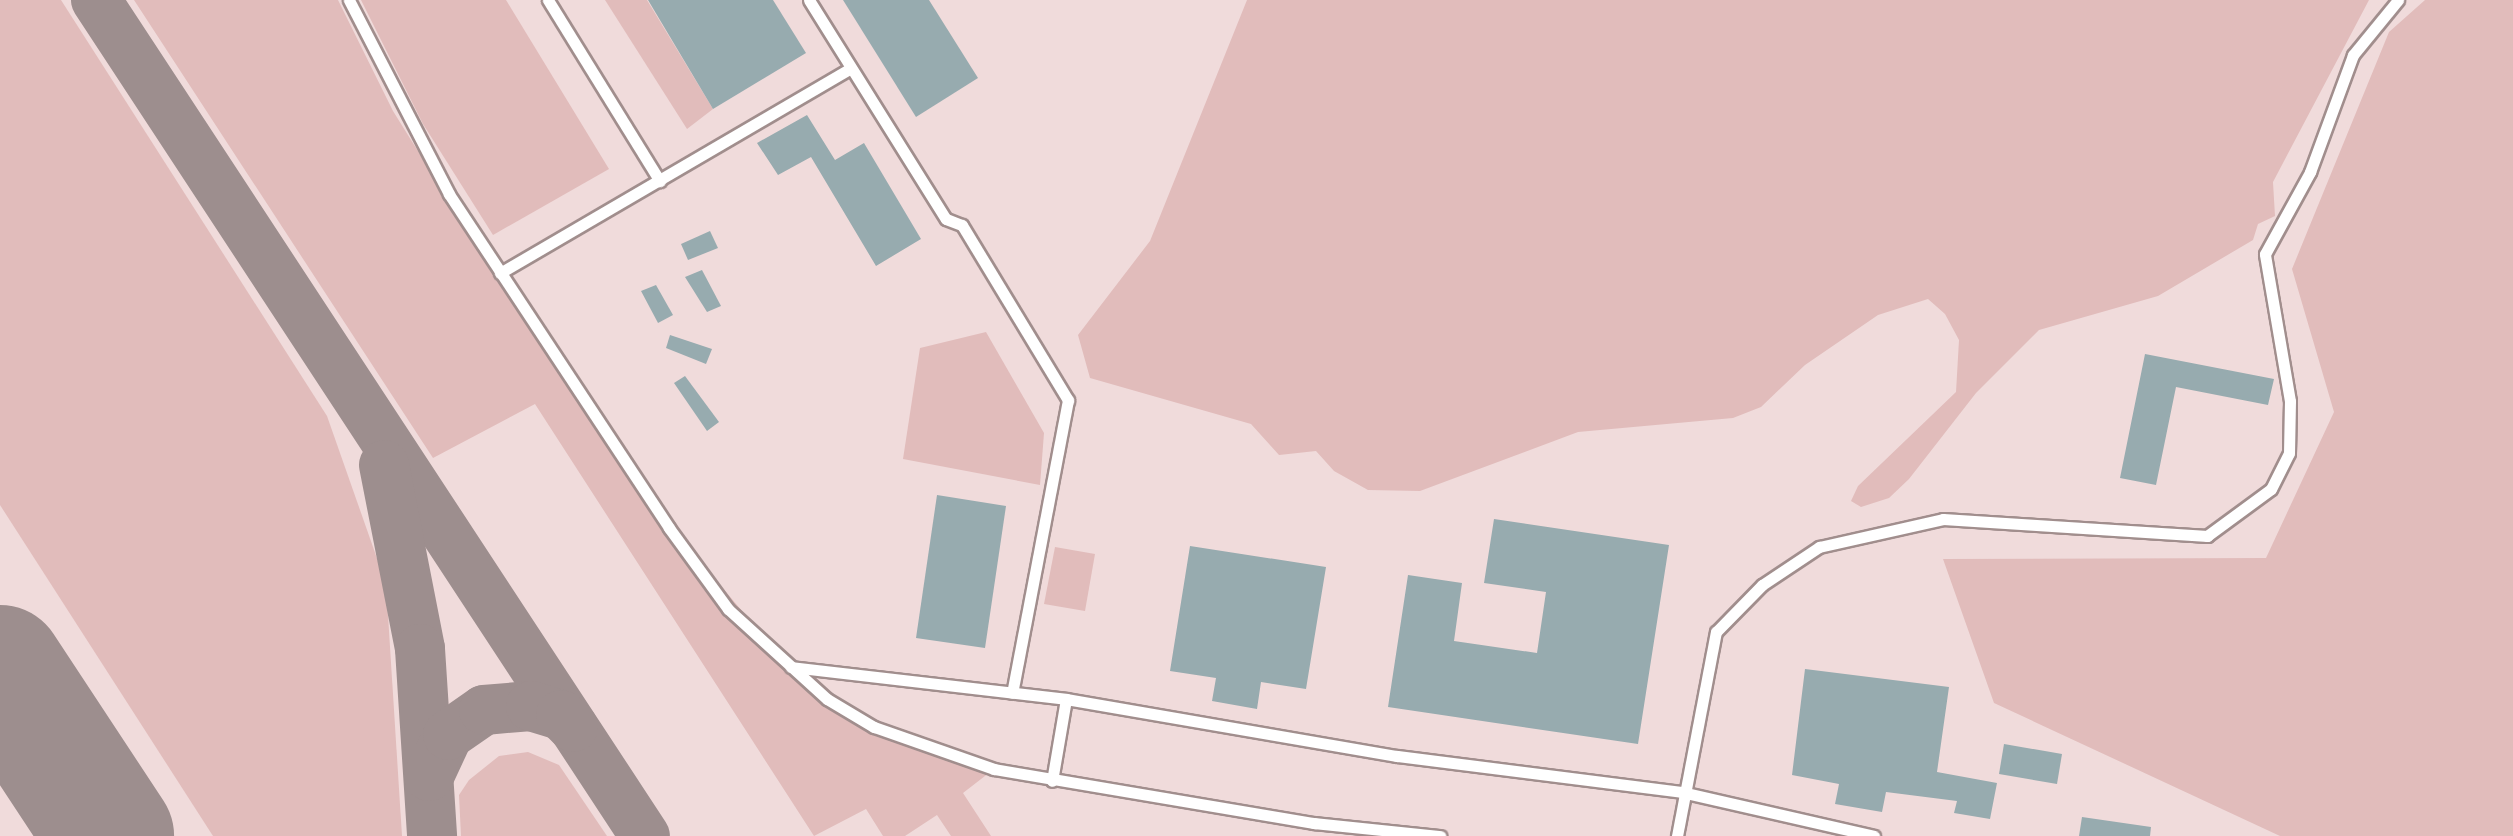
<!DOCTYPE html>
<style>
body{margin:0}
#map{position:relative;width:2513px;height:836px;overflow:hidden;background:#f0dbdb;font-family:Rubik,sans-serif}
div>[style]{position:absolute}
.green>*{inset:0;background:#e1bcbb}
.taxiway>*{height:50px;margin:-25px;padding:0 25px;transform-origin:25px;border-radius:25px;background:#9d8e8e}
.runway>*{height:128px;margin:-64px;padding:0 64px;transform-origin:64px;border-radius:64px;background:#9d8e8e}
.building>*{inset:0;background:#97abaf}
.roads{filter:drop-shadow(2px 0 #a18e8d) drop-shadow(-2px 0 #a18e8d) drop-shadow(0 2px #a18e8d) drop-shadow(0 -2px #a18e8d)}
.service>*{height:11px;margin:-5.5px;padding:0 5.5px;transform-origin:5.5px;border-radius:5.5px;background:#fff}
span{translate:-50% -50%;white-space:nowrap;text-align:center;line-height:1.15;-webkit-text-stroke:8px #fff;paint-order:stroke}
</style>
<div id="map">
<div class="green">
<i style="clip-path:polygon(0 0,61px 0,327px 416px,386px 584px,402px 836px,213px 836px,0 505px)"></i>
<i style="clip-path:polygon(134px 0,338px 0,393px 111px,497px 278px,654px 506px,789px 667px,874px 727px,994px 769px,963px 793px,991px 836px,951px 836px,937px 815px,905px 836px,883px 836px,866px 809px,814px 836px,535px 404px,433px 458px)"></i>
<i style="clip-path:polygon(361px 0,506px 0,609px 169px,493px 235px,423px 124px)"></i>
<i style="clip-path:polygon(605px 0,647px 0,713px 109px,687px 129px)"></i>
<i style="clip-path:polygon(1247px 0,2369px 0,2273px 182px,2275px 216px,2258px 224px,2253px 240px,2158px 296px,2039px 330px,1976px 393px,1909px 479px,1889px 498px,1861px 507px,1851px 501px,1858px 486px,1956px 392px,1959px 340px,1945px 314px,1928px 299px,1878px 315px,1805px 365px,1761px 407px,1733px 418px,1578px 432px,1420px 491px,1368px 490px,1334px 471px,1316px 451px,1279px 455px,1251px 424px,1090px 378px,1078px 335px,1150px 241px)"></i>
<i style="clip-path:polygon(2425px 0,2513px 0,2513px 836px,2280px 836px,1994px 703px,1943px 559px,2266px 558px,2334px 412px,2292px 269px,2389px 32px)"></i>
<i style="clip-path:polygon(986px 332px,1044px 433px,1040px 485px,903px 459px,920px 348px)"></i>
<i style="clip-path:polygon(1055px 547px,1095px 554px,1085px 611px,1044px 604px)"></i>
<i style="clip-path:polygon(528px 752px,559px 765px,607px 836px,461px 836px,459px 795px,469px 780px,499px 756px)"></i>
</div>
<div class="taxiway">
<i style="left:96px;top:0;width:1000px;rotate:56.71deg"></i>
<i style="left:384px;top:465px;width:187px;rotate:78.9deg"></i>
<i style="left:420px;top:649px;width:187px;rotate:86.3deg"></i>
<i style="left:429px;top:776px;width:45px;rotate:-65.1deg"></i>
<i style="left:448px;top:735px;width:44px;rotate:-34.8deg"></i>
<i style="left:484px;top:710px;width:47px;rotate:-4.9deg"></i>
<i style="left:531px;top:706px;width:31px;rotate:17deg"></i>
<i style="left:561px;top:715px;width:17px;rotate:45deg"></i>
</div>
<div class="runway">
<i style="left:0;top:669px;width:200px;rotate:56.6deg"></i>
</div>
<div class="building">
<i style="clip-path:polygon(648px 0,773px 0,806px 53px,713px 109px)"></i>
<i style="clip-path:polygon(843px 0,929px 0,978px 78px,916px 117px)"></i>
<i style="clip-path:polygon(807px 115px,835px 160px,864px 143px,921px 239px,876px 266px,811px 157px,778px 175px,757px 143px)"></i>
<i style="clip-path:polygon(710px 231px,718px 248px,688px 260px,681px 244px)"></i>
<i style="clip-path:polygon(702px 270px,721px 306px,707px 312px,685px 277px)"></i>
<i style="clip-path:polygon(656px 285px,673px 315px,658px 323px,641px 291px)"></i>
<i style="clip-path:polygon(670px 335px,712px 349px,706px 364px,666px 348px)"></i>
<i style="clip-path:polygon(2145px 354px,2274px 379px,2268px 405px,2176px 387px,2156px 485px,2120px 478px)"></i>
<i style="clip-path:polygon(685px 376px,719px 422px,707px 431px,674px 383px)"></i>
<i style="clip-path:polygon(937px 495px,1006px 506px,985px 648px,916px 638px)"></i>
<i style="clip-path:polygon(1494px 519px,1669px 545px,1638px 744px,1388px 707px,1408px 575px,1462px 583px,1454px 641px,1537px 653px,1546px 592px,1484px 583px)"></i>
<i style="clip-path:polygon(1190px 546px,1326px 567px,1306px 689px,1261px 682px,1257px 709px,1212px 701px,1216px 678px,1170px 671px)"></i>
<i style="clip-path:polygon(1805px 669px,1949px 687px,1937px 772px,1997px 783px,1990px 819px,1954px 813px,1957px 801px,1886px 792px,1882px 812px,1835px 804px,1839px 784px,1792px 775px)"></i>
<i style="clip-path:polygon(2004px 744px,2062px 754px,2057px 784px,1999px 774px)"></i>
<i style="clip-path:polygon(2082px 817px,2151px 827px,2150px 836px,2079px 836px)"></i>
</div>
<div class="roads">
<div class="service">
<i style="left:349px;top:0;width:218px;rotate:62.7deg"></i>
<i style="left:449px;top:194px;width:400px;rotate:56.6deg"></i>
<i style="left:669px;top:528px;width:100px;rotate:53.9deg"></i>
<i style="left:728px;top:609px;width:134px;rotate:42.3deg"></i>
<i style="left:827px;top:699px;width:55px;rotate:30.8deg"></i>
<i style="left:874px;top:727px;width:127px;rotate:19.3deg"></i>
<i style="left:994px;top:769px;width:325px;rotate:9.6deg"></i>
<i style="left:1314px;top:823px;width:127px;rotate:5.9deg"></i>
<i style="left:548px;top:0;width:213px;rotate:58.3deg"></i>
<i style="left:809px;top:0;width:258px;rotate:58deg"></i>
<i style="left:946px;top:219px;width:17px;rotate:21deg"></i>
<i style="left:962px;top:225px;width:205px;rotate:58.8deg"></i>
<i style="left:1068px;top:400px;width:298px;rotate:100.8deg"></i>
<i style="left:500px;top:273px;width:406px;rotate:-30.3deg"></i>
<i style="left:791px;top:667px;width:277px;rotate:6.6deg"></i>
<i style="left:1066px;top:699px;width:83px;rotate:99.7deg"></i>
<i style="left:1066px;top:699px;width:336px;rotate:9.8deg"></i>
<i style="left:1397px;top:756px;width:287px;rotate:7.2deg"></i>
<i style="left:1682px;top:792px;width:197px;rotate:12.9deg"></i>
<i style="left:1677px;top:836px;width:208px;rotate:-79.2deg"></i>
<i style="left:1716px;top:632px;width:66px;rotate:-45.6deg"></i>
<i style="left:1762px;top:585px;width:69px;rotate:-33.7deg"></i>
<i style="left:1819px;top:547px;width:127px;rotate:-12.7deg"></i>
<i style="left:1943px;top:519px;width:265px;rotate:3.7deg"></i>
<i style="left:2207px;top:536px;width:79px;rotate:-36.3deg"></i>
<i style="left:2271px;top:489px;width:40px;rotate:-63.4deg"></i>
<i style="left:2289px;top:453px;width:52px;rotate:-88.9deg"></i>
<i style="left:2290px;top:401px;width:149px;rotate:-99.7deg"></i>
<i style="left:2265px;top:254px;width:94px;rotate:-61.2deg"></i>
<i style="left:2310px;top:172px;width:125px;rotate:-69.8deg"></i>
<i style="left:2353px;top:55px;width:71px;rotate:-50.7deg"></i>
</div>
</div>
</div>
